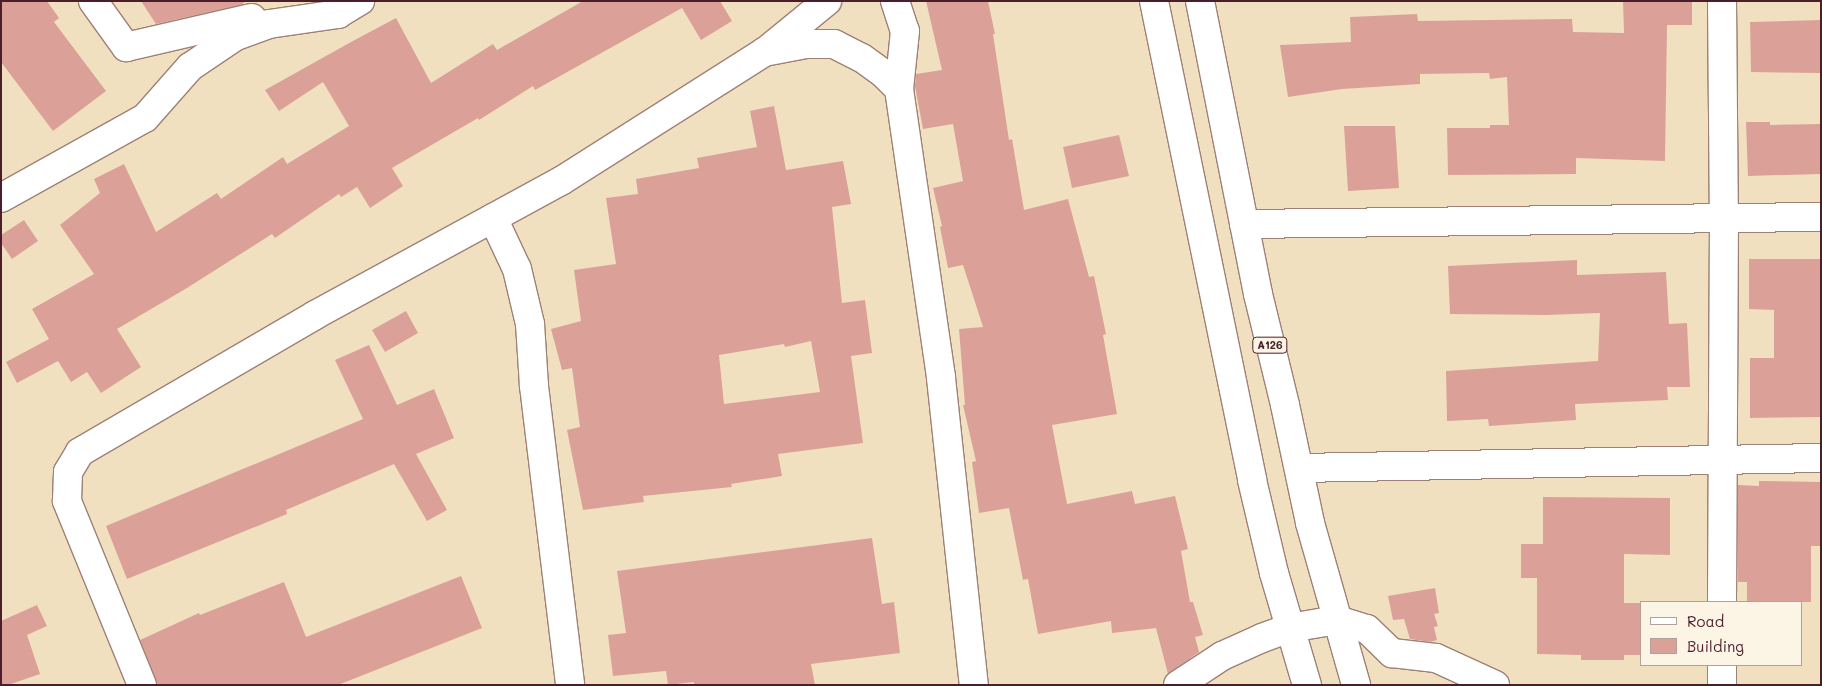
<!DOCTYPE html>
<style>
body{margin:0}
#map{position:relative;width:1822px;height:686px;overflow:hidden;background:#f1e0c0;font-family:Mali,sans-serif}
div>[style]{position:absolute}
.building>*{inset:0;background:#dba198}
.roads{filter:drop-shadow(1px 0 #9e8076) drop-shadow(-1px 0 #9e8076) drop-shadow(0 1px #9e8076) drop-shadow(0 -1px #9e8076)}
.minor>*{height:28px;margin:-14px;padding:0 14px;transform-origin:14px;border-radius:14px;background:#fff}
.highway>*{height:28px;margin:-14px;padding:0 14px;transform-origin:14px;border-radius:14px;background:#fff}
span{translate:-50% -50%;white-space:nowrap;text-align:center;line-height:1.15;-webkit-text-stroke:4.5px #fcf5e5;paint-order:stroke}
.shield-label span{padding:1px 4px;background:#fcf5e5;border:1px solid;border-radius:4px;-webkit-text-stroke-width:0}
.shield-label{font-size:11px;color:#4a1f2b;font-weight:700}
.frame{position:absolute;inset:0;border:2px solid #4a1f2b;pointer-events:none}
.legend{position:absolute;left:1640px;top:601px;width:162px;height:65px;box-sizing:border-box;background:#fcf5e5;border:1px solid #b59f9b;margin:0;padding:6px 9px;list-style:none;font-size:15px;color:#4a1f2b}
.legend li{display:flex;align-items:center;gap:10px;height:25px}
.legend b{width:25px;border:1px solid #b59f9b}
</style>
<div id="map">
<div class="building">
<i style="clip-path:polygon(1px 1px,47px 1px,59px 18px,54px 22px,106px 91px,53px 131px,1px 62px)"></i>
<i style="clip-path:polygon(141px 1px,246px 1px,241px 5px,156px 24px)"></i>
<i style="clip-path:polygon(583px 1px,720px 1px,732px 21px,701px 40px,682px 8px,535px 90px,533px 86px,479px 120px,478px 118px,392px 168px,403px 186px,370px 208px,357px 187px,341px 197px,339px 194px,275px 238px,272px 234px,187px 288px,117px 329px,141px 367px,101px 393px,87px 372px,71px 382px,58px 361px,17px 383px,6px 362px,49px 339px,32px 309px,94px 274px,60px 225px,100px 193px,94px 179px,124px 164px,156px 232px,217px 193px,221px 199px,283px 157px,287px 164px,349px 126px,323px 82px,279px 111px,265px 90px,351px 42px,396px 18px,431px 83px,493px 44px,497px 50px)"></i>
<i style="clip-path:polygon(926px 1px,988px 1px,995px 34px,993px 34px,1009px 140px,1012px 139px,1024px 210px,1068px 199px,1089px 277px,1094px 276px,1106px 334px,1103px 335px,1117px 414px,1052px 425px,1067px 504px,1132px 491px,1135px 504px,1175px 496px,1188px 549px,1181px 551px,1190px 602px,1193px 602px,1203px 635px,1195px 637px,1199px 652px,1168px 674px,1156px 628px,1112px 633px,1111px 621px,1038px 634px,1028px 579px,1023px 580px,1009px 508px,979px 513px,972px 462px,976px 461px,963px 405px,965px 405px,959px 329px,983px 327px,963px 265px,948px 268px,940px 227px,942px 226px,933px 188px,963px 181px,953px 124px,923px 129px,915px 86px,916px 74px,942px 70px)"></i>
<i style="clip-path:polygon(1623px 1px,1692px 1px,1692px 25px,1667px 25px,1665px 161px,1576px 158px,1576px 174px,1448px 175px,1447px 128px,1490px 128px,1490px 125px,1509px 125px,1507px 77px,1490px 79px,1489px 73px,1420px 74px,1420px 84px,1342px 89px,1288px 97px,1280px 45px,1351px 42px,1350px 17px,1417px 14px,1418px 21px,1572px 19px,1573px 32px,1624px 33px)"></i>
<i style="clip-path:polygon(1821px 20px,1821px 73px,1751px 72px,1750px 22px)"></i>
<i style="clip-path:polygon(evenodd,774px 106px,786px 170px,843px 161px,851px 204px,832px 207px,842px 303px,865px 300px,872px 353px,851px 356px,863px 443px,778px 454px,782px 476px,731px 484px,732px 487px,643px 496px,644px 502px,583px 510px,567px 430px,580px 427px,572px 368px,562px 370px,551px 329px,581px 321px,574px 270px,616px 264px,606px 198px,638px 194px,636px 179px,699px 168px,697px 158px,757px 147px,750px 111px,774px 106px,811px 341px,820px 392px,724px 404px,719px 355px,784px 344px,785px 347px,811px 341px)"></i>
<i style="clip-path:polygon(1746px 122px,1770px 122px,1770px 125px,1821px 124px,1821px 174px,1748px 176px)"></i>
<i style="clip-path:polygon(1344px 126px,1395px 126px,1399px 188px,1348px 191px)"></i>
<i style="clip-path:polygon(1119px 135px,1129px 176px,1072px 188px,1063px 147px)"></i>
<i style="clip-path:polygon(24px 220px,38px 241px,12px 259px,1px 243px,1px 235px)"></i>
<i style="clip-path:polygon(1749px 259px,1821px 259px,1821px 417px,1750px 418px,1750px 358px,1774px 358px,1774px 310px,1749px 309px)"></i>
<i style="clip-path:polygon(1577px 260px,1577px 275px,1666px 272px,1669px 324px,1687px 323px,1690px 387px,1667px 387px,1668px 400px,1575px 404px,1576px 420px,1489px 426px,1488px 419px,1447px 421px,1446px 371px,1598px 361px,1600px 313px,1546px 315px,1450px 314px,1448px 266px)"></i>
<i style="clip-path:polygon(406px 311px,418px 333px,385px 352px,372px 330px)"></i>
<i style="clip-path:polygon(369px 345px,397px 405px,434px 389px,454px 438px,416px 454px,447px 510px,427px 521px,394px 464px,286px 510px,287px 514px,127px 579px,106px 526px,363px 419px,335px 360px)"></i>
<i style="clip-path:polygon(1759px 481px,1821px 482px,1821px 546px,1811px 546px,1811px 602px,1747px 602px,1747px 582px,1738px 582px,1738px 485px,1759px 486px)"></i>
<i style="clip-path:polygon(1543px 497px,1670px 498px,1670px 555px,1624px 554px,1624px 603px,1641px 603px,1641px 655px,1624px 655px,1624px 660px,1581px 660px,1581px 655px,1537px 654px,1537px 578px,1521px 578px,1521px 544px,1543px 544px)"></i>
<i style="clip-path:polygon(872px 538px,882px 604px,894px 602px,900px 653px,811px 664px,815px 685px,694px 685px,694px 682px,668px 685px,666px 671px,613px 676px,608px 635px,626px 633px,617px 571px)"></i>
<i style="clip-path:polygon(461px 576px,482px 628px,338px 685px,158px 685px,140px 640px,199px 613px,200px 615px,284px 582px,306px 637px)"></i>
<i style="clip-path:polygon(1435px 588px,1439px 613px,1434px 614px,1438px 626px,1434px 627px,1437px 640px,1430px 642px,1410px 639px,1404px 619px,1393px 620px,1388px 596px)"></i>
<i style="clip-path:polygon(37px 605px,47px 626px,27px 635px,40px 674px,8px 685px,1px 685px,1px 621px)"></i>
</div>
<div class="roads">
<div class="minor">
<i style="left:93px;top:1px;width:57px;rotate:54.3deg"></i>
<i style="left:126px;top:47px;width:129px;rotate:-13deg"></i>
<i style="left:895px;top:1px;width:32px;rotate:72deg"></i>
<i style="left:905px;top:31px;width:58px;rotate:95.9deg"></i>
<i style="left:899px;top:89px;width:292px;rotate:81.7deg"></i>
<i style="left:941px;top:378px;width:309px;rotate:83.9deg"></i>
<i style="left:1722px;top:1px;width:217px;rotate:89.5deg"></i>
<i style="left:1724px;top:218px;width:384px;rotate:90.3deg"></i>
<i style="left:766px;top:51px;width:79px;rotate:-39.3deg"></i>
<i style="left:1px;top:198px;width:165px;rotate:-29.1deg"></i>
<i style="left:145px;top:118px;width:68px;rotate:-48.6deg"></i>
<i style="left:190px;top:67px;width:55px;rotate:-34deg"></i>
<i style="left:236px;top:36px;width:35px;rotate:-20deg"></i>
<i style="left:269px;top:24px;width:70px;rotate:-8.2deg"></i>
<i style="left:338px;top:14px;width:26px;rotate:-31deg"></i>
<i style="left:493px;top:218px;width:56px;rotate:64.8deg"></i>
<i style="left:517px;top:269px;width:57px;rotate:76.7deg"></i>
<i style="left:530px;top:324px;width:62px;rotate:86.3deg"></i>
<i style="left:534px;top:386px;width:301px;rotate:83.1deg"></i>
<i style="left:1244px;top:224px;width:577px;rotate:-0.7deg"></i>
<i style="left:1299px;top:468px;width:522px;rotate:-1.1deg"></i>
<i style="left:1722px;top:665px;width:20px;rotate:90deg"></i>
<i style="left:142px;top:685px;width:199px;rotate:-112.2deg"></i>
<i style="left:67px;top:501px;width:29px;rotate:-88deg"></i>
<i style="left:68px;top:472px;width:23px;rotate:-59deg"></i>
<i style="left:80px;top:452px;width:272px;rotate:-30.2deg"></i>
<i style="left:315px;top:315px;width:280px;rotate:-28.6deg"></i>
<i style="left:561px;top:181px;width:241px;rotate:-32.4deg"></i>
<i style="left:764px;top:52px;width:43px;rotate:-10.8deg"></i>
<i style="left:806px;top:44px;width:28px"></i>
<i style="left:834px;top:44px;width:31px;rotate:27deg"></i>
<i style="left:862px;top:58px;width:29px;rotate:36deg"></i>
<i style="left:885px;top:75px;width:20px;rotate:45deg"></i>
<i style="left:1178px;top:685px;width:53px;rotate:-33.4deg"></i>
<i style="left:1222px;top:656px;width:44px;rotate:-24.2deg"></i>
<i style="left:1262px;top:638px;width:30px;rotate:-20deg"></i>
<i style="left:1290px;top:628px;width:48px;rotate:-9.7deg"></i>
<i style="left:1337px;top:620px;width:31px;rotate:17deg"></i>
<i style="left:1367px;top:629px;width:35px;rotate:44deg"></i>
<i style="left:1392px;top:653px;width:44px;rotate:6.5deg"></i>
<i style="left:1436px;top:658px;width:65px;rotate:24.6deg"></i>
</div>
<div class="highway">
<i style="left:1154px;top:1px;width:489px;rotate:78.4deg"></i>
<i style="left:1252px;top:480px;width:96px;rotate:76.7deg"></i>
<i style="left:1274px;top:573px;width:117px;rotate:73.6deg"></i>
<i style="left:1200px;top:1px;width:299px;rotate:78.8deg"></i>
<i style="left:1258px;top:294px;width:114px;rotate:76.3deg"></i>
<i style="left:1285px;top:405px;width:121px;rotate:78deg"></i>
<i style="left:1310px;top:523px;width:168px;rotate:74.1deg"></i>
</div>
</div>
<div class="shield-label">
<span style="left:1270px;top:345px">A126</span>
</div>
<div class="frame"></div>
<ul class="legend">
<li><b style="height:6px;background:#fff"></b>Road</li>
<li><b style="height:14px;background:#dba198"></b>Building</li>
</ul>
</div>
